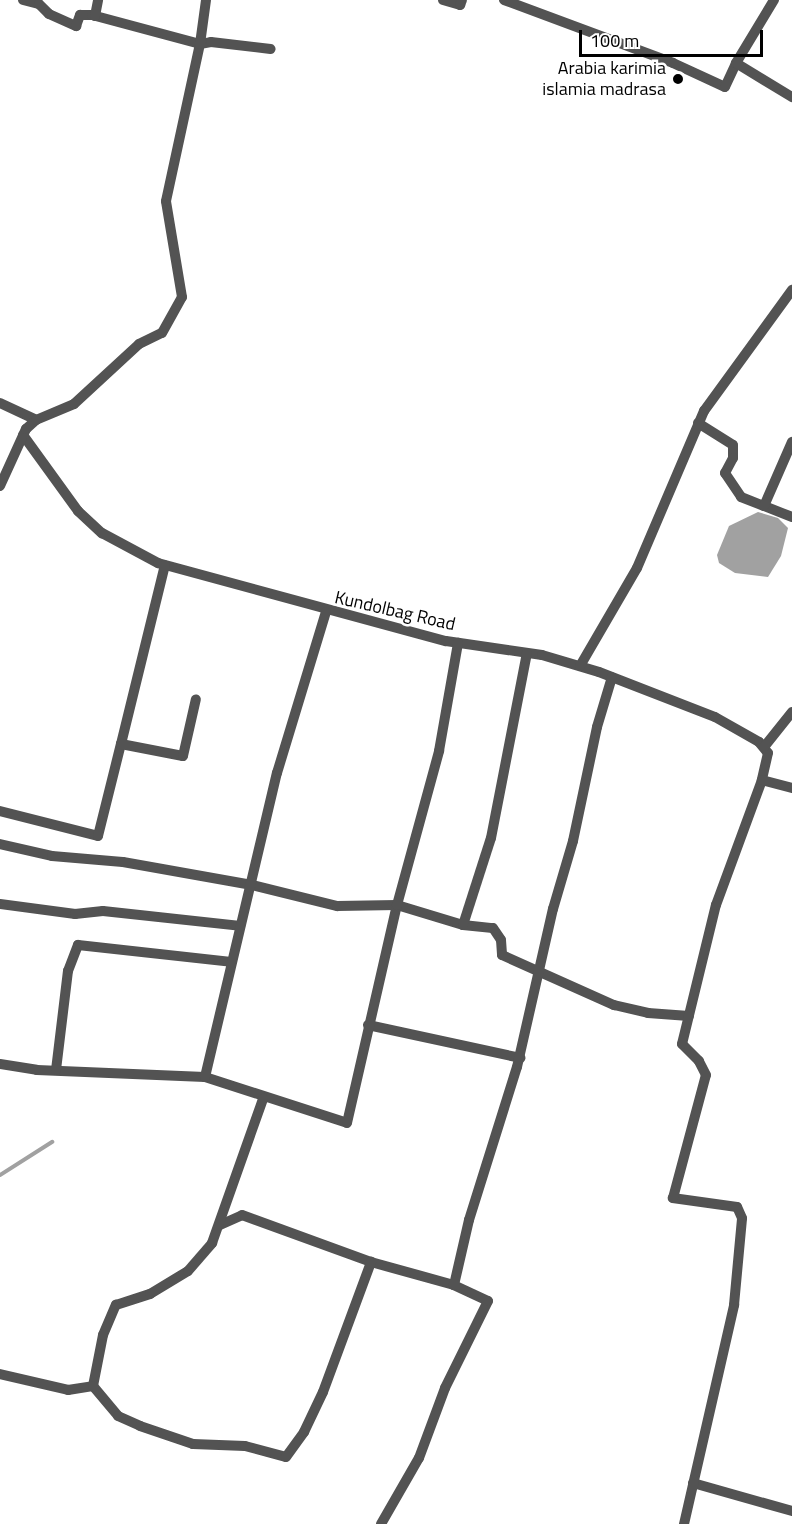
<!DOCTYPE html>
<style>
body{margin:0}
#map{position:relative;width:792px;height:1524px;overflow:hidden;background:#fff;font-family:"Titillium Web",sans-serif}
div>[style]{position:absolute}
.water>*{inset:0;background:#a1a1a1}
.stream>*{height:4px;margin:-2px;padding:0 2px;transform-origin:2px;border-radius:2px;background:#a1a1a1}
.street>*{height:10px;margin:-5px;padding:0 5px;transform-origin:5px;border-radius:5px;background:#535353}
.dots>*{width:16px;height:16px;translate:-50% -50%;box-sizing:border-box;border:3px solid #fff;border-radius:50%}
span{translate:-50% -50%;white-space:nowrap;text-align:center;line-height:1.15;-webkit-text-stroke:5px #fff;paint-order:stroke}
.poi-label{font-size:18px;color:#000}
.right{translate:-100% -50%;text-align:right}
.street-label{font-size:18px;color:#000}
.scale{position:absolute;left:579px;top:30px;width:184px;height:27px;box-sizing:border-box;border:3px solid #000;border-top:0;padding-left:8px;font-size:18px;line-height:21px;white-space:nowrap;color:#000;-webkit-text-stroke:4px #fff;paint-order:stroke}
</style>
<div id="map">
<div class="water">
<i style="clip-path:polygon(758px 512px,778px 518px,788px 528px,781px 556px,768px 577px,735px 573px,719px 563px,717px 555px,729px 526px)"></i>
</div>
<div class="stream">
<i style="left:0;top:1175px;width:62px;rotate:-32.4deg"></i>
</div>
<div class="street">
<i style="left:23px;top:0;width:16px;rotate:14deg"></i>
<i style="left:39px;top:4px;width:14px;rotate:45deg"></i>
<i style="left:49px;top:14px;width:30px;rotate:24deg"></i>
<i style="left:76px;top:26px;width:12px;rotate:-70deg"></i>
<i style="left:80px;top:15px;width:12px"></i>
<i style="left:92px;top:15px;width:112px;rotate:15deg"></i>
<i style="left:200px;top:44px;width:11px;rotate:-10deg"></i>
<i style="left:211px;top:42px;width:60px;rotate:6.7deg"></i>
<i style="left:443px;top:0;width:18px;rotate:16deg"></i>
<i style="left:460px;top:5px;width:5px;rotate:-68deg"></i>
<i style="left:504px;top:0;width:180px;rotate:20.4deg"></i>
<i style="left:673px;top:63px;width:57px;rotate:24.8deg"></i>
<i style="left:725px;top:87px;width:26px;rotate:-65deg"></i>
<i style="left:774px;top:0;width:74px;rotate:121.1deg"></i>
<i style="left:736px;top:63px;width:66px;rotate:31.3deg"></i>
<i style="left:95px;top:16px;width:16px;rotate:-79deg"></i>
<i style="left:0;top:403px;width:40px;rotate:25deg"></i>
<i style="left:698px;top:423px;width:41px;rotate:32.2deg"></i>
<i style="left:733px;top:445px;width:13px;rotate:90deg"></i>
<i style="left:733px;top:458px;width:17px;rotate:118deg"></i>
<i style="left:725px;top:473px;width:29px;rotate:56deg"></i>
<i style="left:741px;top:497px;width:55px;rotate:21.4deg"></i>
<i style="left:23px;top:435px;width:94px;rotate:54.1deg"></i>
<i style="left:78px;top:511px;width:33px;rotate:43deg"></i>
<i style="left:102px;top:533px;width:64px;rotate:28.2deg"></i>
<i style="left:158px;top:563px;width:298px;rotate:15.2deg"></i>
<i style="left:446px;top:641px;width:97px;rotate:8.3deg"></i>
<i style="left:542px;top:655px;width:59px;rotate:16.6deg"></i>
<i style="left:599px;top:672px;width:124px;rotate:21.2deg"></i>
<i style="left:715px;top:717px;width:51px;rotate:29.6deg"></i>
<i style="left:759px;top:742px;width:14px;rotate:51deg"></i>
<i style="left:768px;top:753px;width:28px;rotate:103deg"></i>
<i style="left:0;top:486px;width:63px;rotate:-65.5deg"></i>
<i style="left:26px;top:429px;width:13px;rotate:-42deg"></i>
<i style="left:36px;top:420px;width:41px;rotate:-22.8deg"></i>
<i style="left:74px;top:404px;width:88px;rotate:-42.7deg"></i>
<i style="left:139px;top:344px;width:25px;rotate:-26deg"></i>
<i style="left:162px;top:333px;width:41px;rotate:-60.9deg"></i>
<i style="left:182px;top:297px;width:97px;rotate:-99.5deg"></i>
<i style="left:166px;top:201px;width:161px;rotate:-77.8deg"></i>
<i style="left:200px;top:44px;width:44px;rotate:-82.2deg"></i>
<i style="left:764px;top:506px;width:70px;rotate:-66.4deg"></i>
<i style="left:580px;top:666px;width:113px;rotate:-59.8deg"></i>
<i style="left:637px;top:568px;width:171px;rotate:-66.9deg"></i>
<i style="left:704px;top:411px;width:150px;rotate:-54deg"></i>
<i style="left:121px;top:744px;width:184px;rotate:-76.2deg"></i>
<i style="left:764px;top:747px;width:45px;rotate:-51.3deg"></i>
<i style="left:0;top:811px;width:101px;rotate:14.3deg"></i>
<i style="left:98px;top:836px;width:95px;rotate:-76deg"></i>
<i style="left:121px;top:744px;width:63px;rotate:11deg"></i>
<i style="left:183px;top:756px;width:58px;rotate:-77.2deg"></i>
<i style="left:0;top:844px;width:53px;rotate:13deg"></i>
<i style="left:52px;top:856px;width:71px;rotate:4.8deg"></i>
<i style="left:123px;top:862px;width:131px;rotate:10.1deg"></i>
<i style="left:252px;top:885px;width:88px;rotate:13.9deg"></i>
<i style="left:337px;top:906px;width:60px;rotate:-1deg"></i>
<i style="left:397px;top:905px;width:69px;rotate:16.9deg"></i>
<i style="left:463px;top:925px;width:30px;rotate:6deg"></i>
<i style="left:493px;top:928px;width:14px;rotate:56deg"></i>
<i style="left:501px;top:940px;width:15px;rotate:86deg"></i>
<i style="left:502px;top:955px;width:123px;rotate:24.1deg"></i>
<i style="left:614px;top:1005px;width:35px;rotate:13deg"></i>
<i style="left:648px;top:1013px;width:41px;rotate:4.2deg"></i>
<i style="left:0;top:904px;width:76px;rotate:7.6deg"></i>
<i style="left:75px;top:914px;width:28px;rotate:-6deg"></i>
<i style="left:103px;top:911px;width:138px;rotate:6.2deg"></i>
<i style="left:463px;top:925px;width:91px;rotate:-72.2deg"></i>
<i style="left:491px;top:838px;width:188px;rotate:-79deg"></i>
<i style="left:368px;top:1025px;width:156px;rotate:12.2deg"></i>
<i style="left:0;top:1064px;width:37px;rotate:9deg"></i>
<i style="left:37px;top:1070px;width:168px;rotate:2.4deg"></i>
<i style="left:205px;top:1077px;width:149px;rotate:17.9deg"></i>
<i style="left:347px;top:1123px;width:224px;rotate:-77.1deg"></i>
<i style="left:397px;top:905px;width:160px;rotate:-74.7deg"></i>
<i style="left:439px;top:751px;width:110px;rotate:-80deg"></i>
<i style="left:56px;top:1070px;width:100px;rotate:-83.1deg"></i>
<i style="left:68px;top:971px;width:28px;rotate:-69deg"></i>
<i style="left:78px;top:945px;width:154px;rotate:6.3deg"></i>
<i style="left:205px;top:1077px;width:312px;rotate:-76.7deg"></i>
<i style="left:277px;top:773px;width:168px;rotate:-73.1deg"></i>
<i style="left:220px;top:1225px;width:24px;rotate:-24deg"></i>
<i style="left:242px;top:1215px;width:137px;rotate:20deg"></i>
<i style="left:371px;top:1262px;width:86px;rotate:15.5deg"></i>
<i style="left:0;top:1374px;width:70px;rotate:13.2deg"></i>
<i style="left:68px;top:1390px;width:25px;rotate:-9deg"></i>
<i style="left:93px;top:1386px;width:52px;rotate:-78.9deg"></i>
<i style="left:103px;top:1335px;width:33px;rotate:-67deg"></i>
<i style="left:116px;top:1305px;width:36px;rotate:-18deg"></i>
<i style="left:150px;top:1294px;width:44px;rotate:-31.2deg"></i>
<i style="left:188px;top:1271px;width:37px;rotate:-49deg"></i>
<i style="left:212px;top:1243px;width:153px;rotate:-70.5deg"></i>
<i style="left:93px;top:1386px;width:39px;rotate:50deg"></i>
<i style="left:118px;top:1416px;width:24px;rotate:24deg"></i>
<i style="left:140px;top:1426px;width:56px;rotate:18.8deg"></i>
<i style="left:193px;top:1444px;width:52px;rotate:2.2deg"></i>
<i style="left:245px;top:1446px;width:42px;rotate:15deg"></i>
<i style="left:286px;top:1457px;width:31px;rotate:-54deg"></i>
<i style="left:304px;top:1432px;width:44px;rotate:-64.6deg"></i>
<i style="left:323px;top:1392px;width:139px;rotate:-69.7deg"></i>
<i style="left:693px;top:1483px;width:103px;rotate:15.8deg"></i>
<i style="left:381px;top:1524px;width:76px;rotate:-60.1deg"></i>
<i style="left:419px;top:1458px;width:75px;rotate:-69.6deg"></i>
<i style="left:445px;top:1388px;width:97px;rotate:-63.7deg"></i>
<i style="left:488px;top:1301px;width:38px;rotate:-155deg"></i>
<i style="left:454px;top:1285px;width:67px;rotate:-77deg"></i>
<i style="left:469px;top:1220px;width:160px;rotate:-72.6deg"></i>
<i style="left:517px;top:1067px;width:162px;rotate:-77.2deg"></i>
<i style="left:553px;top:909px;width:71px;rotate:-73.6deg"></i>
<i style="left:573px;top:841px;width:116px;rotate:-78.1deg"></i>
<i style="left:597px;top:727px;width:52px;rotate:-73.3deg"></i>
<i style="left:684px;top:1524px;width:225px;rotate:-77.1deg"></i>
<i style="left:734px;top:1305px;width:87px;rotate:-84.7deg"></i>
<i style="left:742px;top:1218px;width:12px;rotate:-114deg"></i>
<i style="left:737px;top:1207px;width:65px;rotate:-172deg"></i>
<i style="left:673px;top:1198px;width:127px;rotate:-75deg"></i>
<i style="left:706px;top:1075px;width:16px;rotate:-117deg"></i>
<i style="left:699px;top:1061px;width:24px;rotate:-135deg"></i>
<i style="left:682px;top:1044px;width:143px;rotate:-76.3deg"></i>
<i style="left:716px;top:905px;width:133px;rotate:-69.8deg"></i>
<i style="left:762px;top:780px;width:31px;rotate:15deg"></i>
</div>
<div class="dots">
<i style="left:678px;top:79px;background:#000"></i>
</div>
<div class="poi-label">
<span class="right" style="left:666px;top:79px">Arabia karimia<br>islamia madrasa</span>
</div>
<div class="street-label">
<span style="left:395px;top:611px;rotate:13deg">Kundolbag Road</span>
</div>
<div class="scale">100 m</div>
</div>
